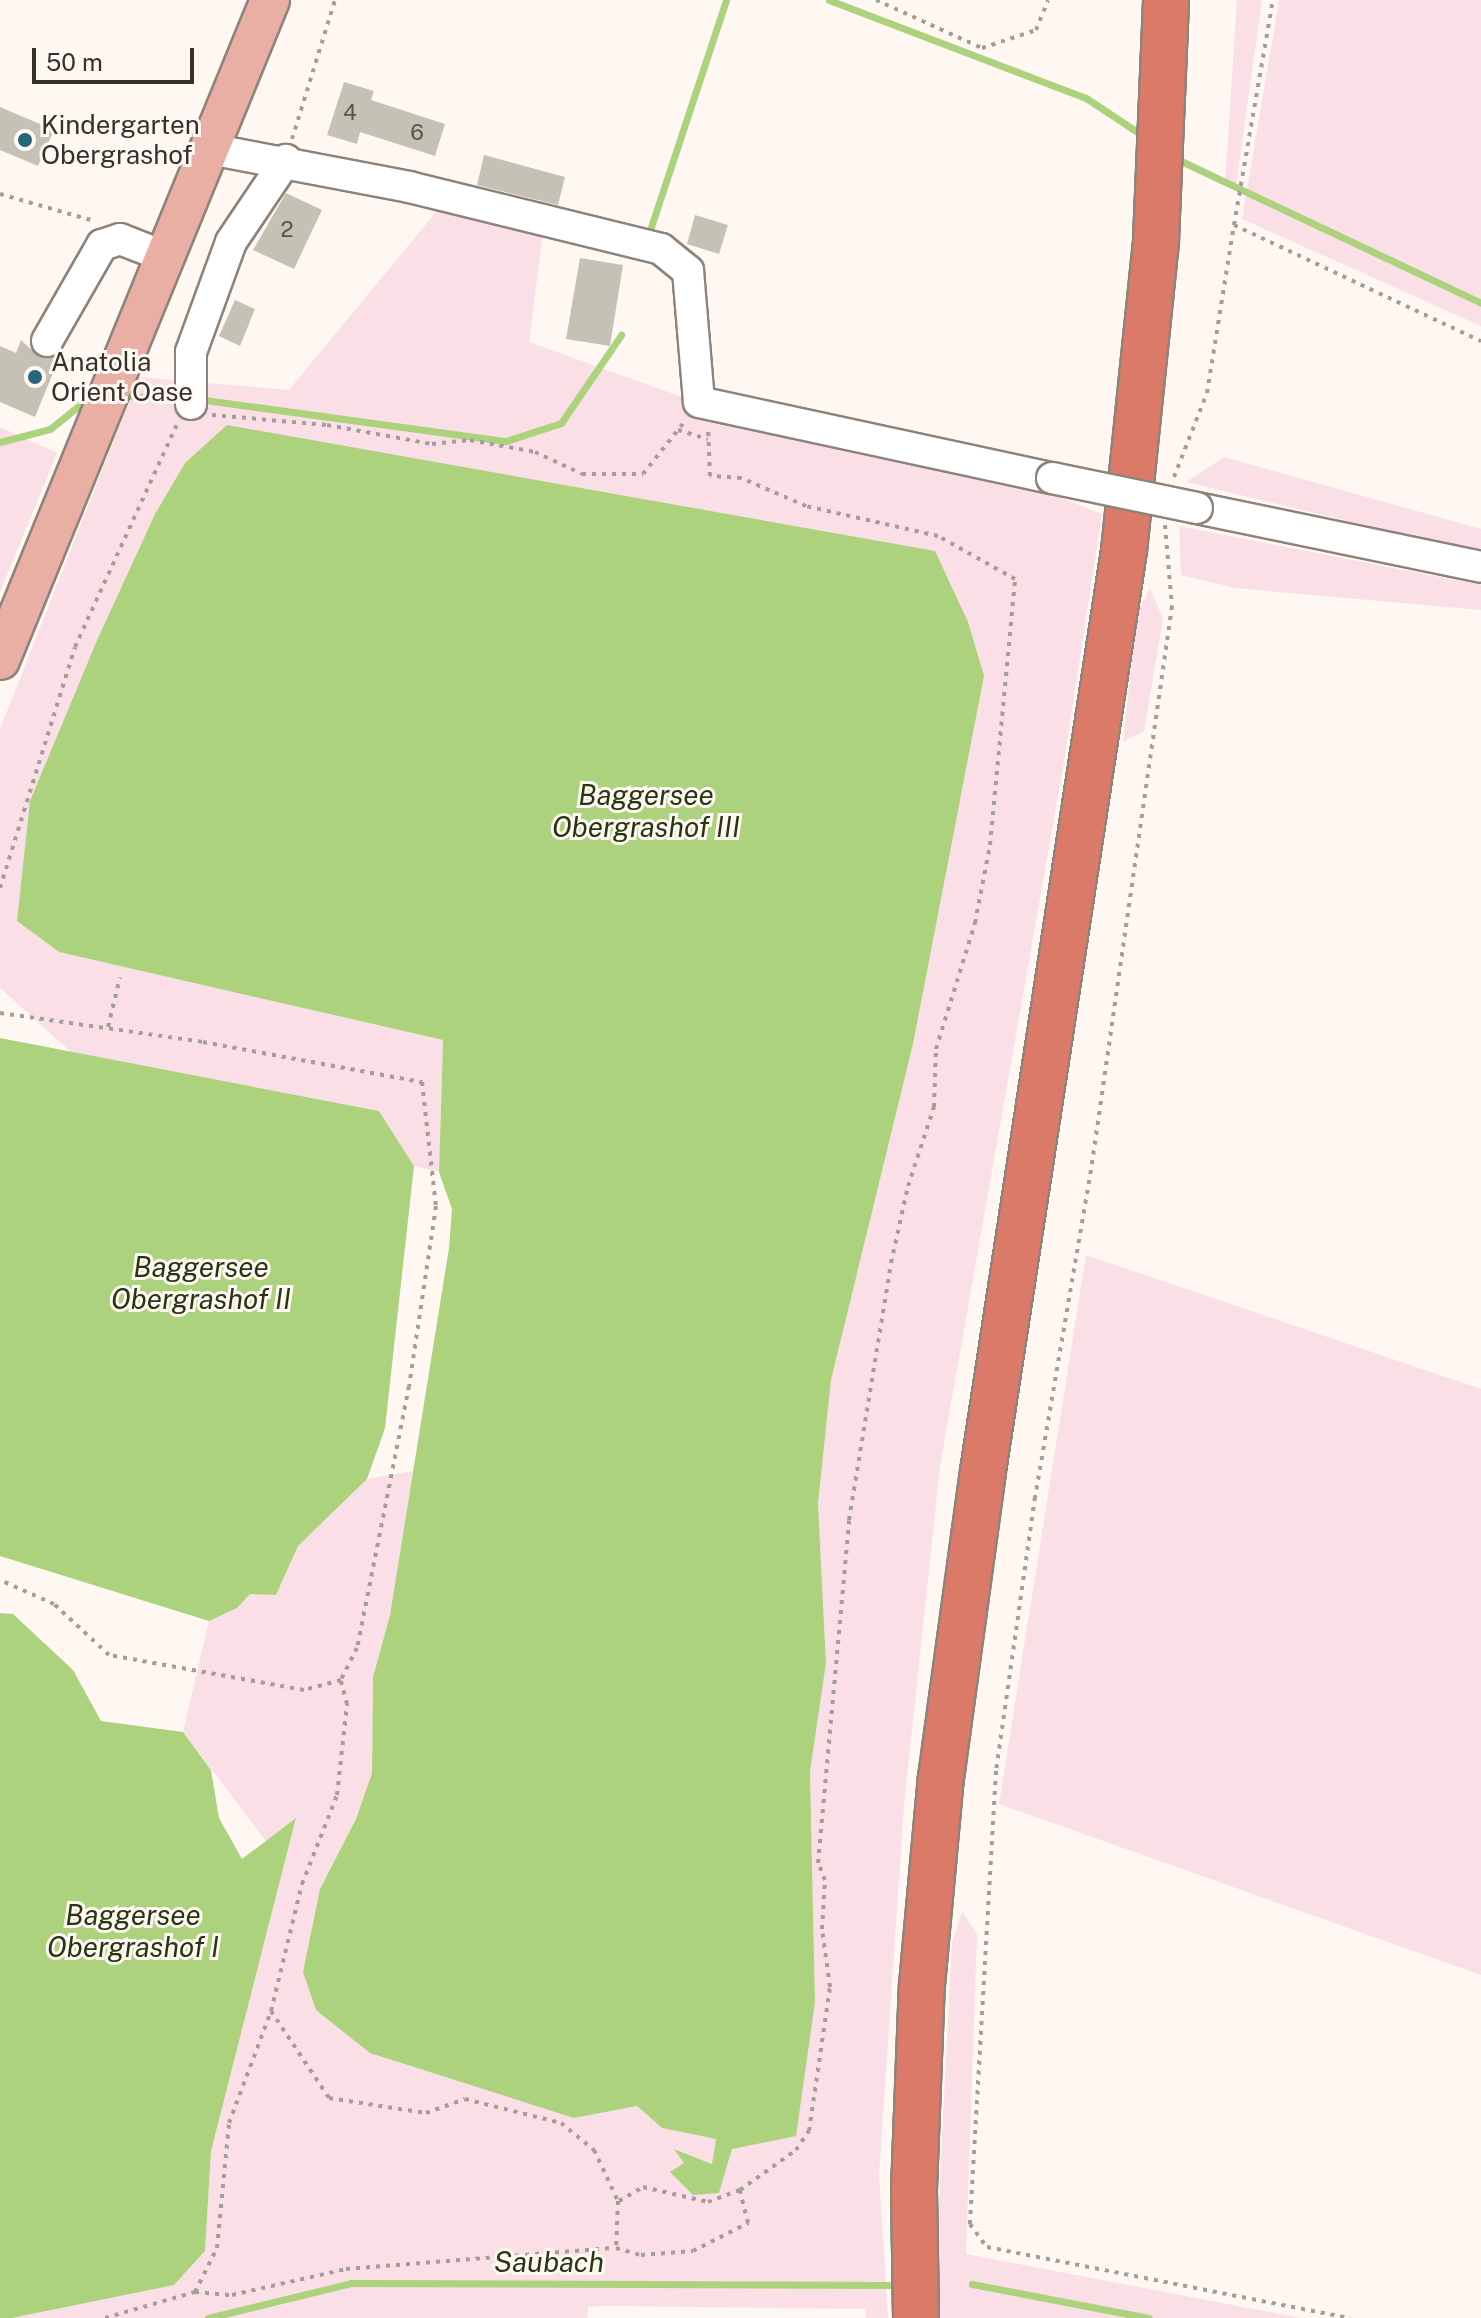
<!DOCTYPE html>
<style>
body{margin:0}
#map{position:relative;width:1481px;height:2318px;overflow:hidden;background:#fff8f2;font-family:"Public Sans",sans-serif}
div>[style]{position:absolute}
.green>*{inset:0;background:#fadfe7}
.water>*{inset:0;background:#add27d}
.stream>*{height:7px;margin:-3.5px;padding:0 3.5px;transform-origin:3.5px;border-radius:3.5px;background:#add27d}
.building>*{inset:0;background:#c5c2b5}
.path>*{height:4px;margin-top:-2px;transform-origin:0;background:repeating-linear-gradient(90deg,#a39e99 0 4px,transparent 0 10px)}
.roads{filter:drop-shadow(2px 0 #8d837a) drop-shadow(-2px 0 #8d837a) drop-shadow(0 2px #8d837a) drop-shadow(0 -2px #8d837a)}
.minor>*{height:30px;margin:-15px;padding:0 15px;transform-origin:15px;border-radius:15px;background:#fff}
.major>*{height:38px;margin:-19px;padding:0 19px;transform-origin:19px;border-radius:19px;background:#e9afa4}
.highway>*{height:44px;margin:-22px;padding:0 22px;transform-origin:22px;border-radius:22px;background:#db7a68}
.bridges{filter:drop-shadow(2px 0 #8d837a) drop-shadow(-2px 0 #8d837a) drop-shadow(0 2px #8d837a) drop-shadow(0 -2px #8d837a)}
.minor-bridge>*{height:30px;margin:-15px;padding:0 15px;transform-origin:15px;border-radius:15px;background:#fff}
.dots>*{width:22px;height:22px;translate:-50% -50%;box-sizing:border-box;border:4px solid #fff8f2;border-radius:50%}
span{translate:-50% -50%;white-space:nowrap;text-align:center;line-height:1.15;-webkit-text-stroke:6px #fff8f2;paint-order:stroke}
.number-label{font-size:22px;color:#58544e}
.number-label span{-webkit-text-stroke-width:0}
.poi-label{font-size:26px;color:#34302c}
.left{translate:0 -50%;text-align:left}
.water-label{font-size:28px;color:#273512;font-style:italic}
.scale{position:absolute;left:32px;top:48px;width:162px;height:36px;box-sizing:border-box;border:4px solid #34302c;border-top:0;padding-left:10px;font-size:24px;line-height:28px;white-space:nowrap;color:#34302c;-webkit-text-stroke:6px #fff8f2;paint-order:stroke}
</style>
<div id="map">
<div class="green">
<i style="clip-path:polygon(1237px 0,1262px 0,1236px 186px,1225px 183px)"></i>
<i style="clip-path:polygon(1279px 0,1481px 0,1481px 326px,1242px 219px)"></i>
<i style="clip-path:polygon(441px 206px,543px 233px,529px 342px,682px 397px,706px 415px,1056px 496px,1102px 514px,1063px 768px,940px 1466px,904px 1805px,879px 2175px,888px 2318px,866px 2318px,866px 2309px,605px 2306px,588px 2307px,587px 2318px,12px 2318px,174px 2285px,205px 2251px,211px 2151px,296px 1819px,266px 1841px,183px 1732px,209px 1621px,237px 1608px,250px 1594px,276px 1595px,298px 1546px,367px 1479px,413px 1471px,390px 1615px,373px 1677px,372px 1773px,356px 1819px,320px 1889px,574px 2118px,637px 2106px,662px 2128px,716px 2139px,713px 2164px,675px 2149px,684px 2163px,671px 2172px,719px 2192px,732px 2149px,815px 2002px,810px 1772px,826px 1663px,818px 1504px,831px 1380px,913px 1044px,984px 676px,185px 463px,155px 514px,98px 638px,17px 921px,59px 952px,443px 1040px,439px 1172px,414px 1166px,379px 1111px,71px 1052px,0 988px,0 729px,139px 377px,289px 390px)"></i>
<i style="clip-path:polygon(0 427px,57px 453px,0 592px)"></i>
<i style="clip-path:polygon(1224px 457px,1481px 529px,1481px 553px,1186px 482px)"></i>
<i style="clip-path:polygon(1179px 526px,1481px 585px,1481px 610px,1235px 588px,1181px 575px)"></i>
<i style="clip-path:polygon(1150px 588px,1163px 619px,1144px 731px,1123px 742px,1137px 613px)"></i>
<i style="clip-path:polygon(1086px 1255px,1481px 1389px,1481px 1975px,999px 1804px)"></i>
<i style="clip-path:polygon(962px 1912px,977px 1934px,966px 2254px,1301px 2318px,939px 2318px,936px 2254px,952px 1942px)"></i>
</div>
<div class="water">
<i style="clip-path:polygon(227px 425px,935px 551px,968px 622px,984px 676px,913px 1044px,831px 1380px,818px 1504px,826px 1663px,810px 1772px,815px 2002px,796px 2136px,732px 2149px,719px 2193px,693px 2195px,670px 2172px,684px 2163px,674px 2149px,712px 2164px,716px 2139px,662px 2128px,637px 2106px,574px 2118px,370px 2053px,316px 2010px,303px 1972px,320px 1889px,356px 1819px,372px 1773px,373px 1677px,390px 1615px,449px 1248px,452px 1209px,439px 1172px,443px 1040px,59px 952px,17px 921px,30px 801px,98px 638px,155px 514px,185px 463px)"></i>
<i style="clip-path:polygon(0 1038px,379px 1111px,414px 1166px,385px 1428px,367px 1479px,298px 1546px,276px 1595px,250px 1594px,237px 1608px,209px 1621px,0 1556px)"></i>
<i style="clip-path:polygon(0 1613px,13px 1614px,73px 1670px,101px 1721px,183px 1732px,211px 1770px,219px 1818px,242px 1859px,296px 1818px,211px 2151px,205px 2251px,174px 2285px,12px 2318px,0 2318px)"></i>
</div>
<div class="stream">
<i style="left:829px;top:0;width:275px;rotate:20.9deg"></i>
<i style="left:1086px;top:98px;width:67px;rotate:33.5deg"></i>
<i style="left:1181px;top:161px;width:332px;rotate:25.3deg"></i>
<i style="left:650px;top:230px;width:242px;rotate:-71.7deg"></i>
<i style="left:129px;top:396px;width:44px;rotate:3.9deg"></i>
<i style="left:205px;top:400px;width:304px;rotate:7.8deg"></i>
<i style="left:506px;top:441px;width:58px;rotate:-18.1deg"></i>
<i style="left:561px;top:423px;width:107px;rotate:-55.7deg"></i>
<i style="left:0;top:442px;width:52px;rotate:-14.6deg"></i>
<i style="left:50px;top:429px;width:54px;rotate:-39deg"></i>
<i style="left:972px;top:2284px;width:180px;rotate:10.9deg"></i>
<i style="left:208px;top:2318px;width:148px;rotate:-13.7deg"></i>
<i style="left:352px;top:2283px;width:541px;rotate:0.21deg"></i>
</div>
<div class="building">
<i style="clip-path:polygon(344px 82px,374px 91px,371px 100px,445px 124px,435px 156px,360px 132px,357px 144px,327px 135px)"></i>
<i style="clip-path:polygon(0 107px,54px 130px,38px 166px,0 150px)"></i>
<i style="clip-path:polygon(484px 155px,565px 177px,558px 205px,477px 185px)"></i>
<i style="clip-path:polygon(286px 193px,322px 210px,294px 269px,253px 250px)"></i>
<i style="clip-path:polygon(695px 215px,728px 225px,719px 254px,687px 244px)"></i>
<i style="clip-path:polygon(580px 258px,623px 265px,610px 346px,566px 339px)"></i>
<i style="clip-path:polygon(235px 300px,255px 309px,240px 346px,219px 336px)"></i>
<i style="clip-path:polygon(21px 340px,39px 357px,60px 356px,35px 417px,0 402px,0 346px,16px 353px)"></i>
</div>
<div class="path">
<i style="left:876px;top:0;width:116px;rotate:24.4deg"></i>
<i style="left:982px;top:48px;width:57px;rotate:-18.4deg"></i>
<i style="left:1036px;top:30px;width:32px;rotate:-68deg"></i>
<i style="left:292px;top:139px;width:145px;rotate:-72.8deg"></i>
<i style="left:0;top:194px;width:98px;rotate:16deg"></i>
<i style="left:1234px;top:225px;width:228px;rotate:-80.2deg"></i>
<i style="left:212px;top:415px;width:115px;rotate:5deg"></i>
<i style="left:327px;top:425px;width:107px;rotate:10.3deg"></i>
<i style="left:432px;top:444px;width:38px;rotate:-6deg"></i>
<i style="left:470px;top:440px;width:66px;rotate:10.5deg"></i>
<i style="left:535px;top:452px;width:52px;rotate:25.1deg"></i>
<i style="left:582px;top:474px;width:61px"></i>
<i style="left:643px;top:474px;width:68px;rotate:-51.6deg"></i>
<i style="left:678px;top:430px;width:31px;rotate:17deg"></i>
<i style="left:1174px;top:477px;width:90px;rotate:-68.6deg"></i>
<i style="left:1207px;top:393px;width:170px;rotate:-80.9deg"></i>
<i style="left:1234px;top:225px;width:273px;rotate:25.2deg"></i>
<i style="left:1165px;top:525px;width:81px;rotate:85.1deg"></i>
<i style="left:1172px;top:606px;width:570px;rotate:98.17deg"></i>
<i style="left:1091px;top:1170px;width:332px;rotate:99.7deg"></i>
<i style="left:1035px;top:1497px;width:277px;rotate:98.1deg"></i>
<i style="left:996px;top:1771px;width:454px;rotate:93.3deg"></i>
<i style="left:970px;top:2224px;width:29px;rotate:54deg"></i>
<i style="left:987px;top:2247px;width:370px;rotate:11.1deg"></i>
<i style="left:0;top:888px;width:252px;rotate:-72.7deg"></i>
<i style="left:75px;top:647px;width:245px;rotate:-65.4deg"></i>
<i style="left:0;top:1013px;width:205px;rotate:8.1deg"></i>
<i style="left:203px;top:1042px;width:223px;rotate:10.4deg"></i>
<i style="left:422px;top:1082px;width:125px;rotate:83.6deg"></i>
<i style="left:436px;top:1206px;width:182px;rotate:98.5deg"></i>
<i style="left:409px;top:1386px;width:267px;rotate:101.2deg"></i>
<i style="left:357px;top:1648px;width:36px;rotate:117deg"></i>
<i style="left:341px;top:1680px;width:38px;rotate:165deg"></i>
<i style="left:304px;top:1690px;width:198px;rotate:-169.8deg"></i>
<i style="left:109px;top:1655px;width:75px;rotate:-137.2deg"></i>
<i style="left:54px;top:1604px;width:59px;rotate:-156deg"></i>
<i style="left:108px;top:1027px;width:51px;rotate:-76.5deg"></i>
<i style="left:271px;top:2011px;width:131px;rotate:-76.3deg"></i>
<i style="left:302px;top:1884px;width:96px;rotate:-68.5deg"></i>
<i style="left:337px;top:1795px;width:92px;rotate:-83.7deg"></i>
<i style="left:347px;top:1704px;width:24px;rotate:-105deg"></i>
<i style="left:619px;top:2201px;width:28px;rotate:-30deg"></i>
<i style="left:643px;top:2187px;width:67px;rotate:13deg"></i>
<i style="left:708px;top:2202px;width:34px;rotate:-21deg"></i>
<i style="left:195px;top:2292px;width:49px;rotate:-63.4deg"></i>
<i style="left:217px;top:2248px;width:126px;rotate:-84.5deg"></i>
<i style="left:229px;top:2123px;width:120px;rotate:-69.4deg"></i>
<i style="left:271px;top:2011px;width:105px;rotate:56.3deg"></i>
<i style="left:329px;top:2098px;width:98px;rotate:8.8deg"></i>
<i style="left:426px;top:2113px;width:41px;rotate:-19.7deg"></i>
<i style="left:465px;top:2099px;width:99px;rotate:14deg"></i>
<i style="left:561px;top:2123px;width:43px;rotate:39.3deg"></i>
<i style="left:594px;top:2150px;width:56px;rotate:64.8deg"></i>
<i style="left:618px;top:2201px;width:47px;rotate:92.4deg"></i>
<i style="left:616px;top:2248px;width:26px;rotate:16deg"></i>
<i style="left:641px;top:2255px;width:52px;rotate:-4.4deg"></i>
<i style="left:693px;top:2251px;width:62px;rotate:-27deg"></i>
<i style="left:748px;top:2223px;width:34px;rotate:-104deg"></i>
<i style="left:740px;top:2190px;width:69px;rotate:-35.5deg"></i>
<i style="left:796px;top:2150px;width:23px;rotate:-56deg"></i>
<i style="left:809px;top:2131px;width:146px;rotate:-81.7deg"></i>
<i style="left:830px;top:1987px;width:59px;rotate:-97.9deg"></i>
<i style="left:822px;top:1929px;width:49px;rotate:-86.5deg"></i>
<i style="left:825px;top:1880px;width:18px;rotate:-112deg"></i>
<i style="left:818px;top:1863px;width:344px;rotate:-84.8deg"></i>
<i style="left:849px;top:1520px;width:260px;rotate:-80.7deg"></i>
<i style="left:891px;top:1263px;width:79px;rotate:-77.6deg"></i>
<i style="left:908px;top:1186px;width:83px;rotate:-71.8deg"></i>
<i style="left:934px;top:1107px;width:58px;rotate:-88deg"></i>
<i style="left:936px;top:1049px;width:132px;rotate:-72.8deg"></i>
<i style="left:975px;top:923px;width:79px;rotate:-79.1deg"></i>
<i style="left:990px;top:845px;width:267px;rotate:-84.6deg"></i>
<i style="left:1015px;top:579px;width:88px;rotate:-150.8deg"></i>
<i style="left:938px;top:536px;width:135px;rotate:-167.2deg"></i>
<i style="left:806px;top:506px;width:71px;rotate:-156.7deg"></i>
<i style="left:741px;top:478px;width:31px;rotate:-176deg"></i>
<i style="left:710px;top:476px;width:49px;rotate:-92.3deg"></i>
<i style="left:105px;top:2318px;width:94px;rotate:-16.1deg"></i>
<i style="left:195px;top:2292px;width:37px;rotate:5deg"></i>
<i style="left:232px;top:2295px;width:117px;rotate:-12.8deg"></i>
<i style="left:346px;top:2269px;width:270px;rotate:-4.5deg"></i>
</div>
<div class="roads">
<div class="minor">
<i style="left:210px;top:149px;width:203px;rotate:10.8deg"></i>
<i style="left:409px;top:187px;width:260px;rotate:13.8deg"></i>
<i style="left:661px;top:249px;width:35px;rotate:39deg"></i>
<i style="left:688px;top:271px;width:131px;rotate:85.2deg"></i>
<i style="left:699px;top:402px;width:361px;rotate:12.2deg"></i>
<i style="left:47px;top:341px;width:111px;rotate:-60.2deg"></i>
<i style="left:102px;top:245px;width:19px;rotate:-18deg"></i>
<i style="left:120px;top:239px;width:49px;rotate:21.4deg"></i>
<i style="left:191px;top:404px;width:52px;rotate:-90deg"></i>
<i style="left:191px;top:352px;width:117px;rotate:-70deg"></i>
<i style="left:231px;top:242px;width:99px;rotate:-56.1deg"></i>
<i style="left:1197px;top:508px;width:290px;rotate:11.7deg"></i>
</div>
<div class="major">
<i style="left:0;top:660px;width:713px;rotate:-67.75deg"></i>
</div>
<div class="highway">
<i style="left:916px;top:2318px;width:129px;rotate:-90.9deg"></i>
<i style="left:914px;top:2189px;width:204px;rotate:-87.8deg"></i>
<i style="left:922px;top:1985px;width:208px;rotate:-84.8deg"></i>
<i style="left:941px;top:1778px;width:310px;rotate:-82.2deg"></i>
<i style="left:983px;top:1471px;width:931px;rotate:-81.29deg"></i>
<i style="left:1124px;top:551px;width:313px;rotate:-84.1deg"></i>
<i style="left:1156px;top:240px;width:240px;rotate:-87.6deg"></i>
</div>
</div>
<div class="bridges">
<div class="minor-bridge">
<i style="left:1052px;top:478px;width:148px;rotate:11.7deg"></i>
</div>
</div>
<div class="dots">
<i style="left:25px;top:140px;background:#28667c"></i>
<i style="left:35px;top:377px;background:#28667c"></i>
</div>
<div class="number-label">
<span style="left:350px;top:113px">4</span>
<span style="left:417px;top:133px">6</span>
<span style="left:287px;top:230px">2</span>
</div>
<div class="poi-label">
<span class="left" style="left:41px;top:140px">Kindergarten<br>Obergrashof</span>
<span class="left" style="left:51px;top:377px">Anatolia<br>Orient Oase</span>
</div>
<div class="water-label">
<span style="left:646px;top:811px">Baggersee<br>Obergrashof III</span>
<span style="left:201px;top:1283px">Baggersee<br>Obergrashof II</span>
<span style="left:133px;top:1931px">Baggersee<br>Obergrashof I</span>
<span style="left:549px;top:2262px">Saubach</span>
</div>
<div class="scale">50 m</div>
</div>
